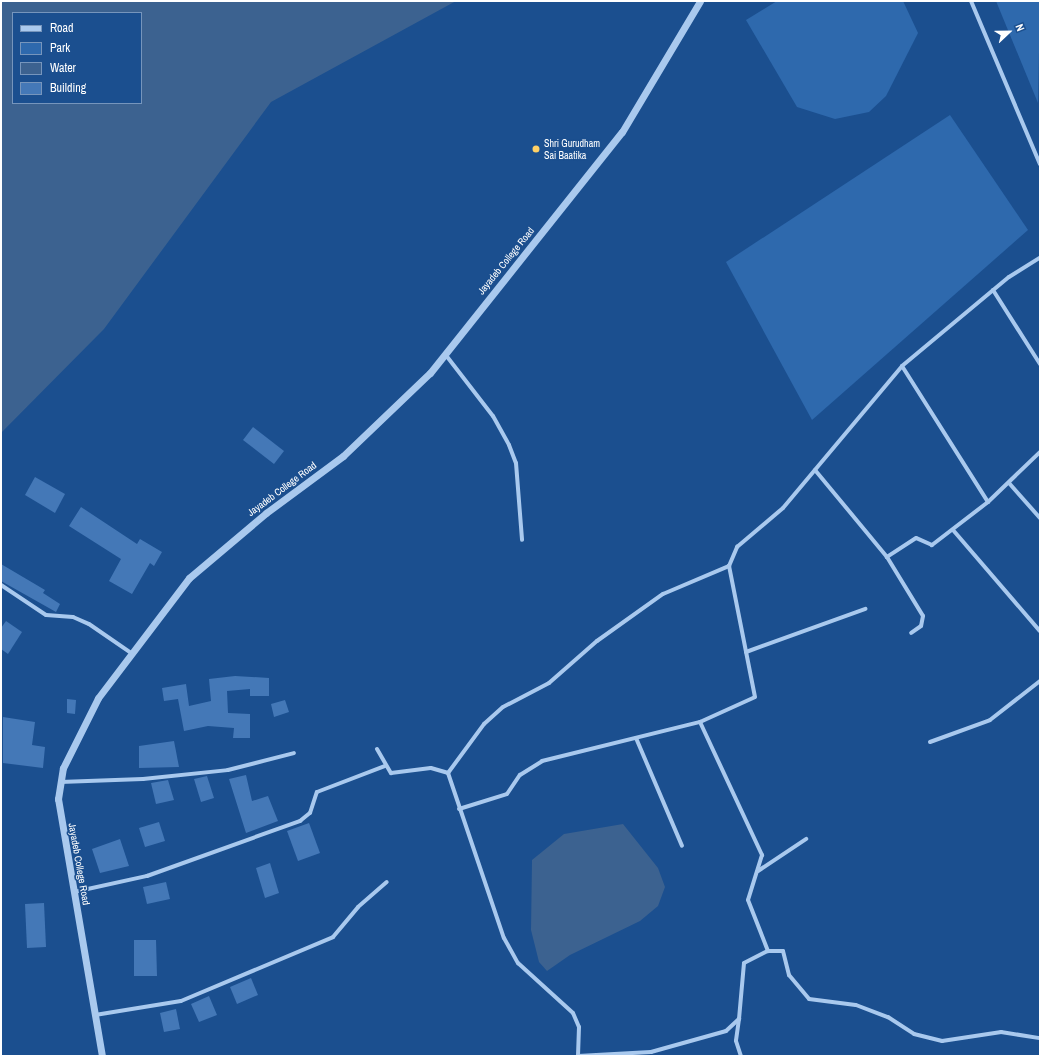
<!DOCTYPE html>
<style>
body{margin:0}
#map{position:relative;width:1041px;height:1057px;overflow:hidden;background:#1b4f8f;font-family:"Archivo Narrow",sans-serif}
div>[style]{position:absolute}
.green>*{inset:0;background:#2e69ad}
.water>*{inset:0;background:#3c6290}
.building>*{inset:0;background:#4478b7}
.minor>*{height:4px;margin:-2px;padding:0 2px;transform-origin:2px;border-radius:2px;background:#a9c9ee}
.tertiary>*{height:7px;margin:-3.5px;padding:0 3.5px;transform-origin:3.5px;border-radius:3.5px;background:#a9c9ee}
.dots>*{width:11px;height:11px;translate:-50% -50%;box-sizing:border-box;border:2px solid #1b4f8f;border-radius:50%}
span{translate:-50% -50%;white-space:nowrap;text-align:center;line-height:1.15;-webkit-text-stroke:3.5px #1b4f8f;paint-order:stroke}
.poi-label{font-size:10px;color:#fff}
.left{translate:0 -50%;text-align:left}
.street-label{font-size:10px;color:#fff}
.frame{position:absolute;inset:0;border:2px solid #fff;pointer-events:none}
.legend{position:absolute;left:12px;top:12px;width:130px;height:92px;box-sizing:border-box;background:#1b4f8f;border:1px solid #7695bc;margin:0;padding:5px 7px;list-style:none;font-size:12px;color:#fff}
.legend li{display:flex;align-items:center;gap:8px;height:20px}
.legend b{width:20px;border:1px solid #7695bc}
.north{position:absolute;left:989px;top:12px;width:40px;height:40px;-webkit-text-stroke:3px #1b4f8f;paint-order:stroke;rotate:68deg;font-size:11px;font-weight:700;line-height:16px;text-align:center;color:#fff}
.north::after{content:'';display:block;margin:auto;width:14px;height:18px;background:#fff;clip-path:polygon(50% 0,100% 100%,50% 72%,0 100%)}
</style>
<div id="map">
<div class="green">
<i style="clip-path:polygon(777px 1px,903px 1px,918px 33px,886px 96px,869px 112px,835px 119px,797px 107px,746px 20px)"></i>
<i style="clip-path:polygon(996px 1px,1040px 1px,1038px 103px)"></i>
<i style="clip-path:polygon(950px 115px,1028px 230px,812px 420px,726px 262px)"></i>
</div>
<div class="water">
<i style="clip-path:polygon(evenodd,1px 1px,456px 1px,271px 102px,104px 329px,1px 433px,1px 1px,13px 13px,141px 13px,141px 103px,13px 103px,13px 13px)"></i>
<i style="clip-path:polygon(623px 824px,658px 868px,665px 887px,658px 906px,640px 921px,570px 955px,547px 971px,539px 962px,531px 930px,532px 860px,564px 834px)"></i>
</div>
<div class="building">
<i style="clip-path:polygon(253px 427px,284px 451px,274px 464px,243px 440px)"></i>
<i style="clip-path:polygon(35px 477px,65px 494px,55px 513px,25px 495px)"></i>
<i style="clip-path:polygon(81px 507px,137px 544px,140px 539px,162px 552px,154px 566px,150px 563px,132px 594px,109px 581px,121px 559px,69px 526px)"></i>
<i style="clip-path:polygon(1px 564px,45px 590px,43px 593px,60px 604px,56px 612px,1px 581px)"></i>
<i style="clip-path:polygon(6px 621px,22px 632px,8px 654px,1px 649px,1px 628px)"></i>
<i style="clip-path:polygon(235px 676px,269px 678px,269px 696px,250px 696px,250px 689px,227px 691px,228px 713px,250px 714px,250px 738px,233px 738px,234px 728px,208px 726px,184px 731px,178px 699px,164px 701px,162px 688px,186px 684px,189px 706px,211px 701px,209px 679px)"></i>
<i style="clip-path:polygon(67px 699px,76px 700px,75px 714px,67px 713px)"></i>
<i style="clip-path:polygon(285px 700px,289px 712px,274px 717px,271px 704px)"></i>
<i style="clip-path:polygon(3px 717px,35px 722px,32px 745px,45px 747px,43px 768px,3px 763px)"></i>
<i style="clip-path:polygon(174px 741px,179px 767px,139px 768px,139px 746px)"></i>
<i style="clip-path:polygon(246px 775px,252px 801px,268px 796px,278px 821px,246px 833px,229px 779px)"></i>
<i style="clip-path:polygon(207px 776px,214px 798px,201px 802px,194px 779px)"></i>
<i style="clip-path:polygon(168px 780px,174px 800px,156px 804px,151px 783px)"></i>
<i style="clip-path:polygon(159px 822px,165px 841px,145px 847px,139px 828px)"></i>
<i style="clip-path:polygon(309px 823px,320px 853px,298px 861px,287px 831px)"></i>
<i style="clip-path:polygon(120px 839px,129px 866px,100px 873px,92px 849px)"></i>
<i style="clip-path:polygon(270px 863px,279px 893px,265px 898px,256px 868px)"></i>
<i style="clip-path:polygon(166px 882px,170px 899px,147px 904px,143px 887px)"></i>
<i style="clip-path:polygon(44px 903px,46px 947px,27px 948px,25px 904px)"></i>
<i style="clip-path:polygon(134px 940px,156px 940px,157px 976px,134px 976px)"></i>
<i style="clip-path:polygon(251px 978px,258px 995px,237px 1004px,230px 987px)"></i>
<i style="clip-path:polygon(209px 996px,217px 1015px,199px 1022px,191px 1004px)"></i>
<i style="clip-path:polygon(176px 1009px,180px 1029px,164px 1032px,160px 1013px)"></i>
</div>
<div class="minor">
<i style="left:971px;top:1px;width:177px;rotate:67.1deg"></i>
<i style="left:993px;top:290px;width:88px;rotate:57.6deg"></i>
<i style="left:445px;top:354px;width:78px;rotate:52.3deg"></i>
<i style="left:493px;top:416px;width:33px;rotate:61deg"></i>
<i style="left:509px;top:445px;width:19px;rotate:69deg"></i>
<i style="left:516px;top:463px;width:77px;rotate:85.5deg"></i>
<i style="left:902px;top:366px;width:139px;rotate:-39.8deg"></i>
<i style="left:1009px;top:277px;width:36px;rotate:-32deg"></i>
<i style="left:1009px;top:483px;width:47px;rotate:48.5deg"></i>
<i style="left:988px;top:502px;width:72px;rotate:-43.9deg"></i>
<i style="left:953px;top:530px;width:133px;rotate:49.3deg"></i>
<i style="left:887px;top:557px;width:69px;rotate:58.6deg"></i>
<i style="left:923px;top:616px;width:10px;rotate:101deg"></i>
<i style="left:921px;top:626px;width:12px;rotate:145deg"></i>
<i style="left:1px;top:585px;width:54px;rotate:33.7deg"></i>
<i style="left:46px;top:615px;width:27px;rotate:4deg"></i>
<i style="left:73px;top:617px;width:17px;rotate:24deg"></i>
<i style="left:89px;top:624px;width:51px;rotate:34.6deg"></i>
<i style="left:746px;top:652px;width:127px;rotate:-19.9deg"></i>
<i style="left:700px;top:722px;width:60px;rotate:-24.4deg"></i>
<i style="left:755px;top:697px;width:134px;rotate:-101.2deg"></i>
<i style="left:729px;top:566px;width:21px;rotate:-67deg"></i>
<i style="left:737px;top:547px;width:60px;rotate:-40.3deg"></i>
<i style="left:783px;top:508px;width:185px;rotate:-50deg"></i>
<i style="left:902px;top:366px;width:161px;rotate:57.7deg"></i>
<i style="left:988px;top:502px;width:71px;rotate:142.5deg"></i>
<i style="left:932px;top:545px;width:17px;rotate:-156deg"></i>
<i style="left:916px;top:538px;width:35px;rotate:147deg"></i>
<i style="left:887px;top:557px;width:113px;rotate:-129.6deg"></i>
<i style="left:636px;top:738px;width:117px;rotate:66.9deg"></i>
<i style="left:930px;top:742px;width:64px;rotate:-20.1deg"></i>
<i style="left:990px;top:720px;width:63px;rotate:-38deg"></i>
<i style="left:377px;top:749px;width:28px;rotate:60deg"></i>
<i style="left:391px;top:773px;width:40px;rotate:-7.1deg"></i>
<i style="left:431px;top:768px;width:18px;rotate:16deg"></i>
<i style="left:448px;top:773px;width:174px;rotate:71.3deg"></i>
<i style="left:504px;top:938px;width:29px;rotate:61deg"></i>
<i style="left:518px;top:963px;width:74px;rotate:42.3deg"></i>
<i style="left:573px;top:1013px;width:15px;rotate:67deg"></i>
<i style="left:579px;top:1027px;width:29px;rotate:92deg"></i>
<i style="left:448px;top:773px;width:61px;rotate:-53.7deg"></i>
<i style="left:484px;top:724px;width:25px;rotate:-42deg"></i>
<i style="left:503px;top:707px;width:52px;rotate:-27.6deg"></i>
<i style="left:549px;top:683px;width:64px;rotate:-41.2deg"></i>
<i style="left:597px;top:641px;width:81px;rotate:-35.5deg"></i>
<i style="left:663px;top:594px;width:72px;rotate:-23deg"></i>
<i style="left:60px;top:782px;width:83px;rotate:-2.1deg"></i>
<i style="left:143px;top:779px;width:85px;rotate:-6deg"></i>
<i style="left:228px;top:770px;width:68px;rotate:-14.4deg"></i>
<i style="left:459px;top:809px;width:50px;rotate:-17.4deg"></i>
<i style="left:507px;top:794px;width:23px;rotate:-56deg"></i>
<i style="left:520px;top:775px;width:26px;rotate:-32deg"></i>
<i style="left:542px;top:761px;width:163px;rotate:-13.9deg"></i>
<i style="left:700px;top:722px;width:147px;rotate:65deg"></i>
<i style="left:762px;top:855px;width:47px;rotate:107.3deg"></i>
<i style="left:748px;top:900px;width:55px;rotate:68.6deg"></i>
<i style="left:758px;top:871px;width:58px;rotate:-33.7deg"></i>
<i style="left:74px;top:892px;width:75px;rotate:-12.4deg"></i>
<i style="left:147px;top:876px;width:163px;rotate:-19.8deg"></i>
<i style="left:300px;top:821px;width:13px;rotate:-39deg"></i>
<i style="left:310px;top:813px;width:22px;rotate:-72deg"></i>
<i style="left:317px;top:792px;width:73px;rotate:-20.9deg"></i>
<i style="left:95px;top:1015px;width:87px;rotate:-9.2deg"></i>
<i style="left:181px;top:1001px;width:165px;rotate:-22.8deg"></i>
<i style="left:333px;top:937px;width:39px;rotate:-50deg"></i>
<i style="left:358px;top:907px;width:38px;rotate:-41deg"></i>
<i style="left:739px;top:1019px;width:22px;rotate:98deg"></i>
<i style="left:736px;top:1041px;width:16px;rotate:72deg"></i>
<i style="left:578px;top:1056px;width:73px;rotate:-3.1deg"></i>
<i style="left:651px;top:1052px;width:78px;rotate:-15.6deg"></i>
<i style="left:726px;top:1031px;width:18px;rotate:-43deg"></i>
<i style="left:739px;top:1019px;width:56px;rotate:-84.9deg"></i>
<i style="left:744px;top:963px;width:27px;rotate:-27deg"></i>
<i style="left:768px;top:951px;width:15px"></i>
<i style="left:783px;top:951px;width:25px;rotate:76deg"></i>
<i style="left:789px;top:975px;width:31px;rotate:50deg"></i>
<i style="left:809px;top:999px;width:47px;rotate:7.3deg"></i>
<i style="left:856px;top:1005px;width:34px;rotate:21deg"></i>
<i style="left:888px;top:1017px;width:31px;rotate:33deg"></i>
<i style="left:914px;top:1034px;width:29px;rotate:14deg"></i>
<i style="left:942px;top:1041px;width:60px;rotate:-8.7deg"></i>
<i style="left:1001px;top:1032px;width:39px;rotate:9deg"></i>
</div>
<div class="tertiary">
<i style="left:102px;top:1056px;width:261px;rotate:-99.7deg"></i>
<i style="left:58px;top:799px;width:31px;rotate:-81deg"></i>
<i style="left:63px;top:768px;width:78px;rotate:-63.4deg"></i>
<i style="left:98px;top:698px;width:151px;rotate:-52.8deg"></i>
<i style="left:189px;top:578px;width:101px;rotate:-40.2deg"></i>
<i style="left:266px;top:513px;width:96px;rotate:-36.5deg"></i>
<i style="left:343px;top:456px;width:120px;rotate:-43.7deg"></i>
<i style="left:430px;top:373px;width:308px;rotate:-51.5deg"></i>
<i style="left:622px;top:132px;width:152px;rotate:-59.2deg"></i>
</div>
<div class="dots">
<i style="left:536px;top:149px;background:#ffd166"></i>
</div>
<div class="poi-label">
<span class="left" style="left:544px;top:149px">Shri Gurudham<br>Sai Baatika</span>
</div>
<div class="street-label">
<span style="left:506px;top:261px;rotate:-51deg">Jayadeb College Road</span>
<span style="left:282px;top:489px;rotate:-37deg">Jayadeb College Road</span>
<span style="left:79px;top:864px;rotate:80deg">Jayadeb College Road</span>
</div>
<div class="frame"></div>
<ul class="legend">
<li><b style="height:5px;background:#a9c9ee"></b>Road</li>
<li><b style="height:11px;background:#2e69ad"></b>Park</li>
<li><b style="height:11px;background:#3c6290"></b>Water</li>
<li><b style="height:11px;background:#4478b7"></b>Building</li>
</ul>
<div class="north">N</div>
</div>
